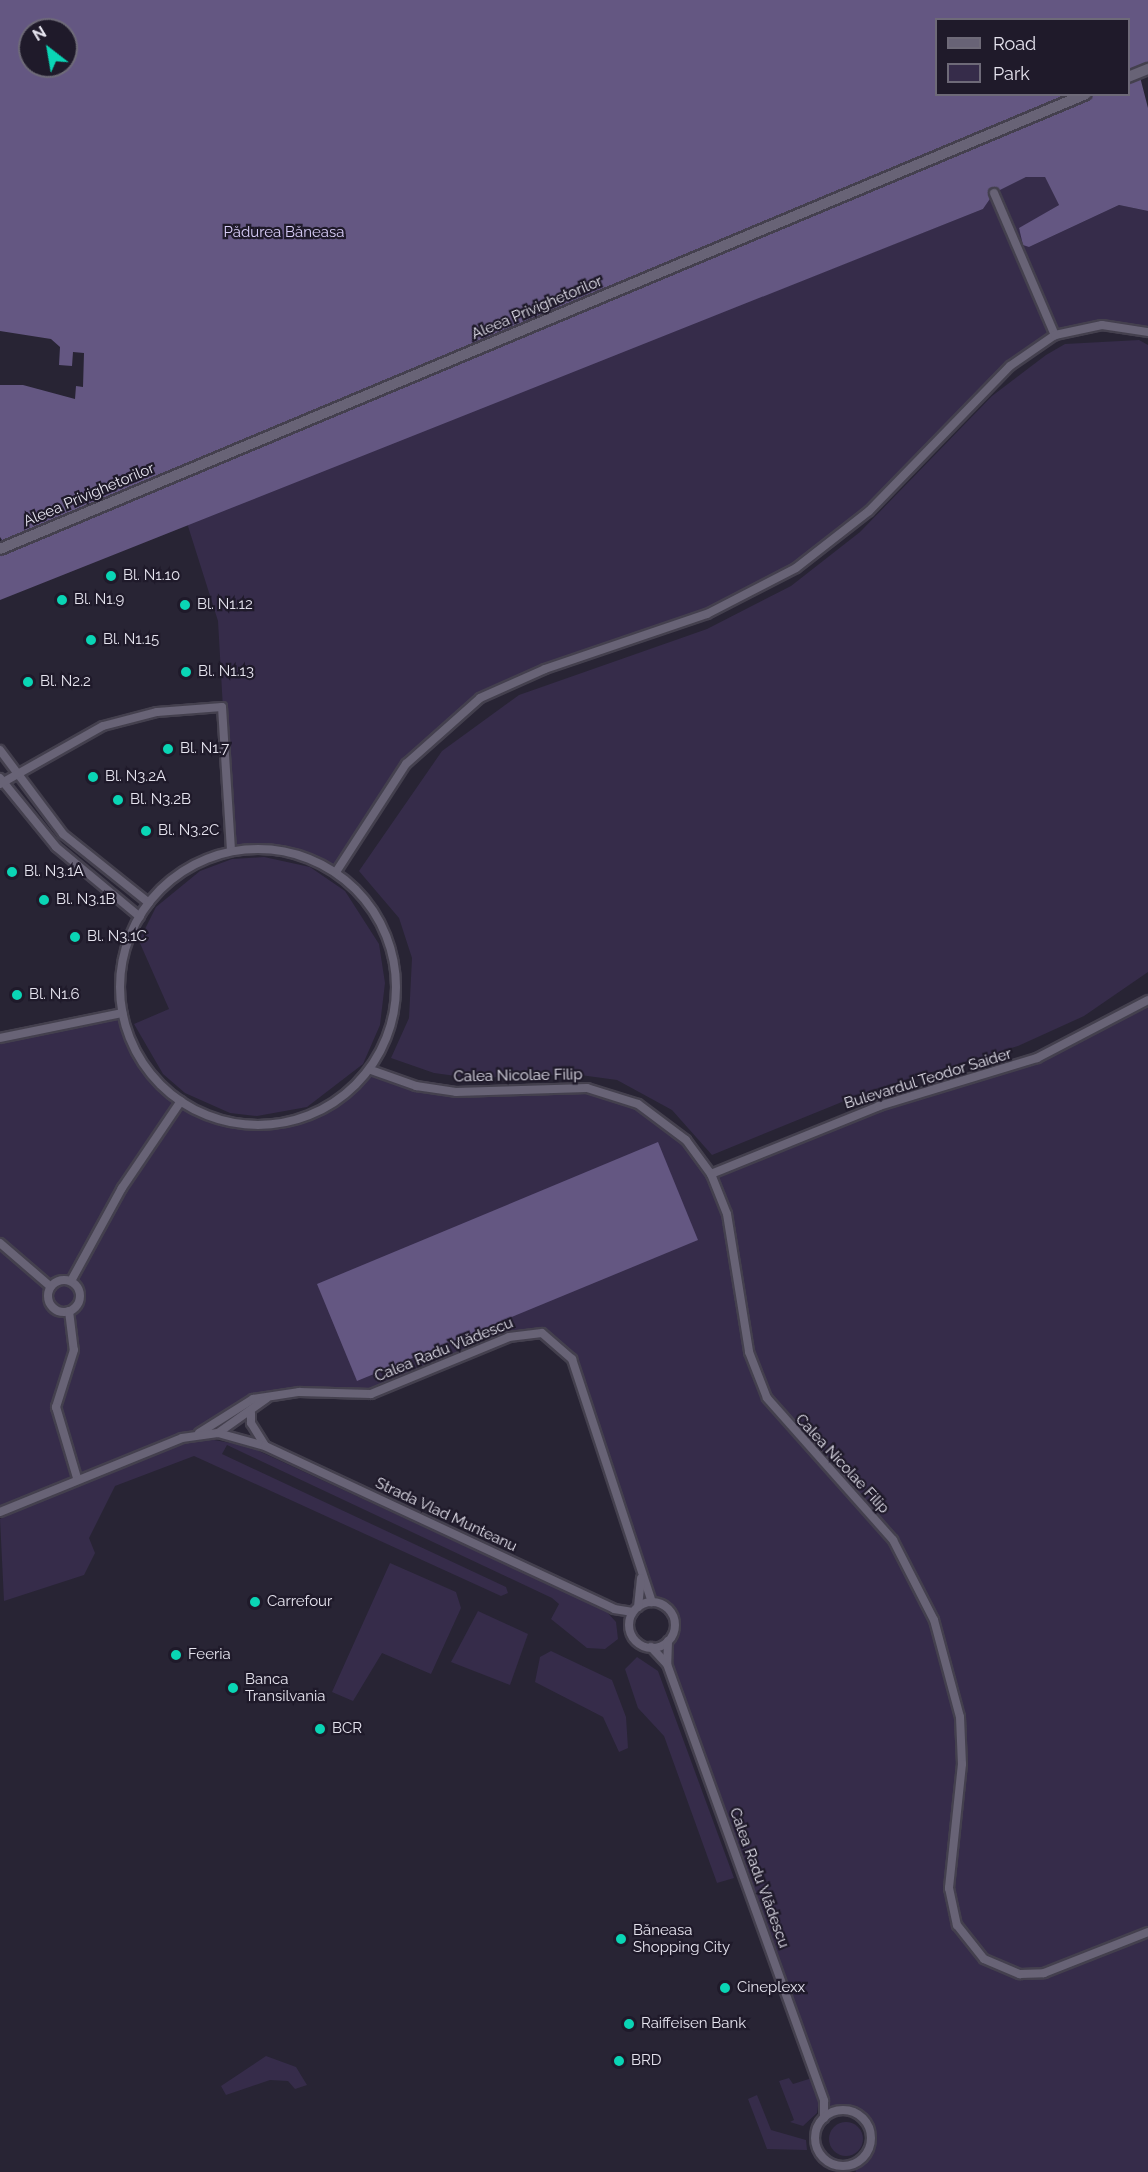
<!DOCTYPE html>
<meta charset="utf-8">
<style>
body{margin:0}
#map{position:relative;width:1148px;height:2172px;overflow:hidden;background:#282434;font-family:Raleway,sans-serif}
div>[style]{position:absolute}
.green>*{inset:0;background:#362c4a}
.round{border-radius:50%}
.forest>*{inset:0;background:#645782}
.roads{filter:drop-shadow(2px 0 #44404e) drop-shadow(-2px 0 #44404e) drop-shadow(0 2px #44404e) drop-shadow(0 -2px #44404e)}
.minor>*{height:8px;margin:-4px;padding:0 4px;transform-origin:4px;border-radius:4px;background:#686376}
.minor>.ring{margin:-4px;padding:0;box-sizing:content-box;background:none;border:8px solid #686376;border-radius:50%}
.tertiary>*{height:10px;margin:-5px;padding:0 5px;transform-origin:5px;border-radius:5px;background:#686376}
.dots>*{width:16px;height:16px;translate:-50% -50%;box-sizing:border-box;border:3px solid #1f1a2a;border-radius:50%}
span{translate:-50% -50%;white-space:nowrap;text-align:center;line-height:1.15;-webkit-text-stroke:4.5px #1f1a2a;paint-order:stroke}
.park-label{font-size:15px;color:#d8cdf7}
.street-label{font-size:15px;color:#e5e3ee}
.poi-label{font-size:15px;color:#e5e3ee}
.left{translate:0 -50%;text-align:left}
.legend{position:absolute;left:935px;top:18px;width:195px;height:78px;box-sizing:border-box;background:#1f1a2a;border:2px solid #6e6a78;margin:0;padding:8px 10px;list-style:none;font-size:18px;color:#e5e3ee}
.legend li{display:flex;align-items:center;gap:12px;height:30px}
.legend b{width:30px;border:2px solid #6e6a78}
.north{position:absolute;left:18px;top:18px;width:60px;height:60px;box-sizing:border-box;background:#1f1a2a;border:2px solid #6e6a78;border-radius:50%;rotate:329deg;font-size:16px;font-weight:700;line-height:24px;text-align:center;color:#e5e3ee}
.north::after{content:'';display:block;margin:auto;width:21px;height:27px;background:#0ad5b5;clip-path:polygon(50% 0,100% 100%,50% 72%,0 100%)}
</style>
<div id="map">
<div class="green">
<i style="clip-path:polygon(1026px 177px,1045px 177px,1059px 205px,1019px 229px,1029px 247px,1119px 205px,1148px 211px,1148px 332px,1130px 326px,1072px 329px,1010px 366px,936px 445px,828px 546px,707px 614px,480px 698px,425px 744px,336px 872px,280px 850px,231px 850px,218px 621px,187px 523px,983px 209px,994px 193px)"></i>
<i style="clip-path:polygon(1139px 340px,1148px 345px,1148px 972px,1084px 1016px,1018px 1046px,869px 1091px,712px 1155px,672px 1110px,617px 1080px,573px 1074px,471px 1078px,434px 1073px,391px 1058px,409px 1018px,412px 958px,399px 918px,359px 871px,442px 751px,519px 695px,707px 629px,791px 586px,860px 532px,992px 396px,1046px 355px,1065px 344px)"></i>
<i style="clip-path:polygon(264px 857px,310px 867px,345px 891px,379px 944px,385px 983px,380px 1025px,363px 1064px,307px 1107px,257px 1116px,230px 1113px,185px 1093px,163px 1074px,134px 1024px,169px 1009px,139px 941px,156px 907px,200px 871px,232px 859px)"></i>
<i style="clip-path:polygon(1148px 1000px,1148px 2172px,856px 2172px,853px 2164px,871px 2142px,865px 2122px,847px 2111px,828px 2115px,661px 1646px,673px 1633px,673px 1616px,659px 1603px,644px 1603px,641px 1575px,581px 1386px,562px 1346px,527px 1332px,371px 1394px,270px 1396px,199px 1433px,0 1512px,0 1038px,122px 1013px,137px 1052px,168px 1091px,201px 1113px,257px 1126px,310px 1115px,371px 1070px,434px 1089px,610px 1093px,670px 1126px,712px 1174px,879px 1106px,1037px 1058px)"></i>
<i style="clip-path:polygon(197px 1437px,248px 1446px,606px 1611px,616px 1622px,618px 1639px,605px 1649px,587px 1648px,551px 1619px,559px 1604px,552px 1598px,227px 1445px,222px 1454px,506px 1587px,508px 1593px,501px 1596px,194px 1456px,115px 1486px,89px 1538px,95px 1553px,84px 1575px,4px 1601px,0 1519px,34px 1500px)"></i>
<i style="clip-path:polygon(390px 1563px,456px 1592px,461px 1608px,431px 1674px,382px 1653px,353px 1701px,332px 1692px)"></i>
<i style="clip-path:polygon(478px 1611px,528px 1634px,510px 1685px,451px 1662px)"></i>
<i style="clip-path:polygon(551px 1651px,612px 1680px,626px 1717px,628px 1748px,619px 1752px,603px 1717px,535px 1682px,540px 1657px)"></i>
<i style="clip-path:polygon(637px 1657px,658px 1671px,734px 1878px,717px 1883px,664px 1736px,638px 1708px,625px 1669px)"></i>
<i style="clip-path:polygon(266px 2056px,296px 2067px,307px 2085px,295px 2089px,288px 2081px,270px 2080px,226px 2095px,221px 2086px)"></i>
<i style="clip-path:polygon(789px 2078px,793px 2084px,812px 2078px,819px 2099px,817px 2113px,803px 2126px,790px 2122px,794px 2120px,779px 2081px)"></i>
<i style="clip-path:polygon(757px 2095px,771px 2130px,806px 2140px,807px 2150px,767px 2149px,748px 2099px)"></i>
<i class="round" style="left:829px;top:2122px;width:34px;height:34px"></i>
</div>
<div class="forest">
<i style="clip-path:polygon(evenodd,0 0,1148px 0,1148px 69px,1139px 73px,1148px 108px,1148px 211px,1119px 205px,1029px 247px,1023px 245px,1019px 228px,1059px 205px,1045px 177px,1026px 177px,994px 193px,983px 209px,0 600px,0 549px,6px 546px,0 537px,0 385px,23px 385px,75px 399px,76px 386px,83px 387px,84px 353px,73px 352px,72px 366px,59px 365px,60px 347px,51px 339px,0 331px,0 0,936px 20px,1128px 20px,1128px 94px,936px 94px,936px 20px,0 0,30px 30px,66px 30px,66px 66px,30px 66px,30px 30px)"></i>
<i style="clip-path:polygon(658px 1142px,698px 1240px,357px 1381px,317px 1284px)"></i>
</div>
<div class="roads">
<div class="minor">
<i style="left:994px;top:193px;width:155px;rotate:66.8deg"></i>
<i style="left:0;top:750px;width:105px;rotate:53.1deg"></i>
<i style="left:63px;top:834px;width:110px;rotate:38.7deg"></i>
<i style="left:0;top:778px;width:89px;rotate:50.9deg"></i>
<i style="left:56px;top:847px;width:109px;rotate:39.8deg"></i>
<i style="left:0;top:784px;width:118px;rotate:-29.4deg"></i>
<i style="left:103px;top:726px;width:56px;rotate:-14.5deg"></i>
<i style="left:157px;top:712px;width:65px;rotate:-4.4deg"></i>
<i style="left:222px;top:707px;width:143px;rotate:86.4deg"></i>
<i class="ring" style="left:120px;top:849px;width:268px;height:268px"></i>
<i style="left:336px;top:872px;width:129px;rotate:-57.1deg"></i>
<i style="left:406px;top:764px;width:99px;rotate:-41.7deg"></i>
<i style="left:480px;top:698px;width:71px;rotate:-24deg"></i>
<i style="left:545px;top:669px;width:171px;rotate:-18.8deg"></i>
<i style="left:707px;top:614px;width:100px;rotate:-27.3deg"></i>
<i style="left:796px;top:568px;width:93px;rotate:-38deg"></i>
<i style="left:869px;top:511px;width:202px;rotate:-45.8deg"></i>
<i style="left:1010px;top:366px;width:55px;rotate:-34.6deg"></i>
<i style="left:1055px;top:335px;width:48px;rotate:-12deg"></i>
<i style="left:1102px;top:325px;width:47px;rotate:8.7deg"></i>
<i style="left:0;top:1038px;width:125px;rotate:-11.6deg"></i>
<i style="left:371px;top:1070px;width:48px;rotate:19.6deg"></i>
<i style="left:416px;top:1086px;width:40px;rotate:8.5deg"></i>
<i style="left:456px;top:1092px;width:131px;rotate:-1.7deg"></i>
<i style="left:587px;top:1088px;width:53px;rotate:17.4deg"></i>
<i style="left:638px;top:1104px;width:60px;rotate:36.9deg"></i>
<i style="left:686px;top:1140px;width:42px;rotate:53.7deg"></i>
<i style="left:711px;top:1174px;width:43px;rotate:68.2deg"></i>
<i style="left:727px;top:1214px;width:140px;rotate:80.9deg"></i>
<i style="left:749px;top:1352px;width:49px;rotate:68.6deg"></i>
<i style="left:767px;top:1398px;width:190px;rotate:48.4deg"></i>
<i style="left:893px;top:1540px;width:90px;rotate:62.9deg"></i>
<i style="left:934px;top:1620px;width:100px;rotate:75deg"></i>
<i style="left:960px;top:1717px;width:47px;rotate:87.6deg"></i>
<i style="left:962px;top:1764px;width:125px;rotate:96deg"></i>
<i style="left:949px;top:1888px;width:38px;rotate:78deg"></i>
<i style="left:957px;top:1925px;width:43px;rotate:51.5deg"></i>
<i style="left:984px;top:1959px;width:39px;rotate:23deg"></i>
<i style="left:1020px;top:1974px;width:24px;rotate:-2deg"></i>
<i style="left:1044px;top:1973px;width:112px;rotate:-21.5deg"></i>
<i style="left:711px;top:1174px;width:181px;rotate:-22deg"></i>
<i style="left:879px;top:1106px;width:165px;rotate:-16.9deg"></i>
<i style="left:1037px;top:1058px;width:125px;rotate:-27.6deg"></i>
<i style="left:0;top:1243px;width:67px;rotate:40.8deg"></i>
<i class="ring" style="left:48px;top:1280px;width:24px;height:24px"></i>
<i style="left:71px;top:1281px;width:106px;rotate:-61.3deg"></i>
<i style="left:122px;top:1188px;width:105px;rotate:-55.9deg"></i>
<i style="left:69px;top:1311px;width:39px;rotate:83deg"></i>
<i style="left:74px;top:1350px;width:60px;rotate:107.5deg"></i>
<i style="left:56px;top:1407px;width:74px;rotate:73.5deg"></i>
<i style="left:251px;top:1413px;width:10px;rotate:90deg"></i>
<i style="left:251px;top:1423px;width:26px;rotate:58deg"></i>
<i style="left:199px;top:1433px;width:64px;rotate:-32.2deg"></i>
<i style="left:253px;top:1399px;width:47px;rotate:-8.7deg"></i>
<i style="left:299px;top:1392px;width:72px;rotate:1.6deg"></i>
<i style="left:371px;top:1394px;width:149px;rotate:-22.4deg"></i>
<i style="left:509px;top:1337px;width:33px;rotate:-7deg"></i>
<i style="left:542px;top:1333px;width:40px;rotate:41deg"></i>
<i style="left:572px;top:1359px;width:256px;rotate:71.8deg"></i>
<i style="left:218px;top:1433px;width:60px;rotate:-35.5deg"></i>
<i style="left:0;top:1512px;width:196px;rotate:-22.1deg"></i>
<i style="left:182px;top:1438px;width:36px;rotate:-8deg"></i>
<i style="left:218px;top:1433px;width:49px;rotate:15.5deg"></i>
<i style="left:265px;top:1446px;width:385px;rotate:25deg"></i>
<i style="left:614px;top:1609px;width:19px;rotate:9deg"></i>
<i class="ring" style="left:629px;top:1602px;width:38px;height:38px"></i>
<i style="left:638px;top:1607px;width:29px;rotate:-84deg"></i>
<i style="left:668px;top:1641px;width:23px;rotate:92deg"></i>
<i style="left:667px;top:1664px;width:464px;rotate:70.2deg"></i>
<i style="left:824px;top:2101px;width:17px;rotate:90deg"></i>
<i style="left:651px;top:1647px;width:23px;rotate:47deg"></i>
<i class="ring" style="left:815px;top:2110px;width:48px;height:48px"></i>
</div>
<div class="tertiary">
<i style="left:1128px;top:77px;width:22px;rotate:-22deg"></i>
<i style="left:0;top:549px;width:1177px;rotate:-22.73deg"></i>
</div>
</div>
<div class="dots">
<i style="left:111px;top:576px;background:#0ad5b5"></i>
<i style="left:62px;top:600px;background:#0ad5b5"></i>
<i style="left:185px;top:605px;background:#0ad5b5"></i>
<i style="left:91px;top:640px;background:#0ad5b5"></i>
<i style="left:186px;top:672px;background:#0ad5b5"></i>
<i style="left:28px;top:682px;background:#0ad5b5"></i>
<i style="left:168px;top:749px;background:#0ad5b5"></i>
<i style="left:93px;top:777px;background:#0ad5b5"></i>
<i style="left:118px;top:800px;background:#0ad5b5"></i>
<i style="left:146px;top:831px;background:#0ad5b5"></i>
<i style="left:12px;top:872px;background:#0ad5b5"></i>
<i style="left:44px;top:900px;background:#0ad5b5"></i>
<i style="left:75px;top:937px;background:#0ad5b5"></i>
<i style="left:17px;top:995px;background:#0ad5b5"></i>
<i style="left:255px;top:1602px;background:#0ad5b5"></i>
<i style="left:176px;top:1655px;background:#0ad5b5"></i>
<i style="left:233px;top:1688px;background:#0ad5b5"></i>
<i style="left:320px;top:1729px;background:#0ad5b5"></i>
<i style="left:621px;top:1939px;background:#0ad5b5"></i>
<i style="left:725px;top:1988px;background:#0ad5b5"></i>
<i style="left:629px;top:2024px;background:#0ad5b5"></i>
<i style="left:619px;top:2061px;background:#0ad5b5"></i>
</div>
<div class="park-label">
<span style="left:284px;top:233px">Pădurea Băneasa</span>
</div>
<div class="street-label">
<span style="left:537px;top:308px;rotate:-23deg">Aleea Privighetorilor</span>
<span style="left:89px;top:495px;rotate:-23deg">Aleea Privighetorilor</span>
<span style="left:518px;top:1076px;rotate:-1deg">Calea Nicolae Filip</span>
<span style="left:928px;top:1079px;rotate:-17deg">Bulevardul Teodor Saider</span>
<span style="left:444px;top:1350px;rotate:-22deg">Calea Radu Vlădescu</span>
<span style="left:842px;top:1464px;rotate:47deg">Calea Nicolae Filip</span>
<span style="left:446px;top:1515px;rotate:25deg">Strada Vlad Munteanu</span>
<span style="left:759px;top:1878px;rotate:70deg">Calea Radu Vlădescu</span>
</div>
<div class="poi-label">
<span class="left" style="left:123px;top:576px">Bl. N1.10</span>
<span class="left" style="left:74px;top:600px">Bl. N1.9</span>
<span class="left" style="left:197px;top:605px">Bl. N1.12</span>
<span class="left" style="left:103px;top:640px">Bl. N1.15</span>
<span class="left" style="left:198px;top:672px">Bl. N1.13</span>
<span class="left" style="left:40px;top:682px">Bl. N2.2</span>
<span class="left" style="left:180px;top:749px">Bl. N1.7</span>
<span class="left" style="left:105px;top:777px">Bl. N3.2A</span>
<span class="left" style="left:130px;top:800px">Bl. N3.2B</span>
<span class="left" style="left:158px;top:831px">Bl. N3.2C</span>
<span class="left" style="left:24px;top:872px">Bl. N3.1A</span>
<span class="left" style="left:56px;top:900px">Bl. N3.1B</span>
<span class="left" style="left:87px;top:937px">Bl. N3.1C</span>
<span class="left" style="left:29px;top:995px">Bl. N1.6</span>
<span class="left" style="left:267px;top:1602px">Carrefour</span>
<span class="left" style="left:188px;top:1655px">Feeria</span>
<span class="left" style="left:245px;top:1688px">Banca<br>Transilvania</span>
<span class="left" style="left:332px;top:1729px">BCR</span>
<span class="left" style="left:633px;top:1939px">Băneasa<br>Shopping City</span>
<span class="left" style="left:737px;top:1988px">Cineplexx</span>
<span class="left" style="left:641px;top:2024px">Raiffeisen Bank</span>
<span class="left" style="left:631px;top:2061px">BRD</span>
</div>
<ul class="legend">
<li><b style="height:8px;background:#686376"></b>Road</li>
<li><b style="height:16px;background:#362c4a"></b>Park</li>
</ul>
<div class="north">N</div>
</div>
